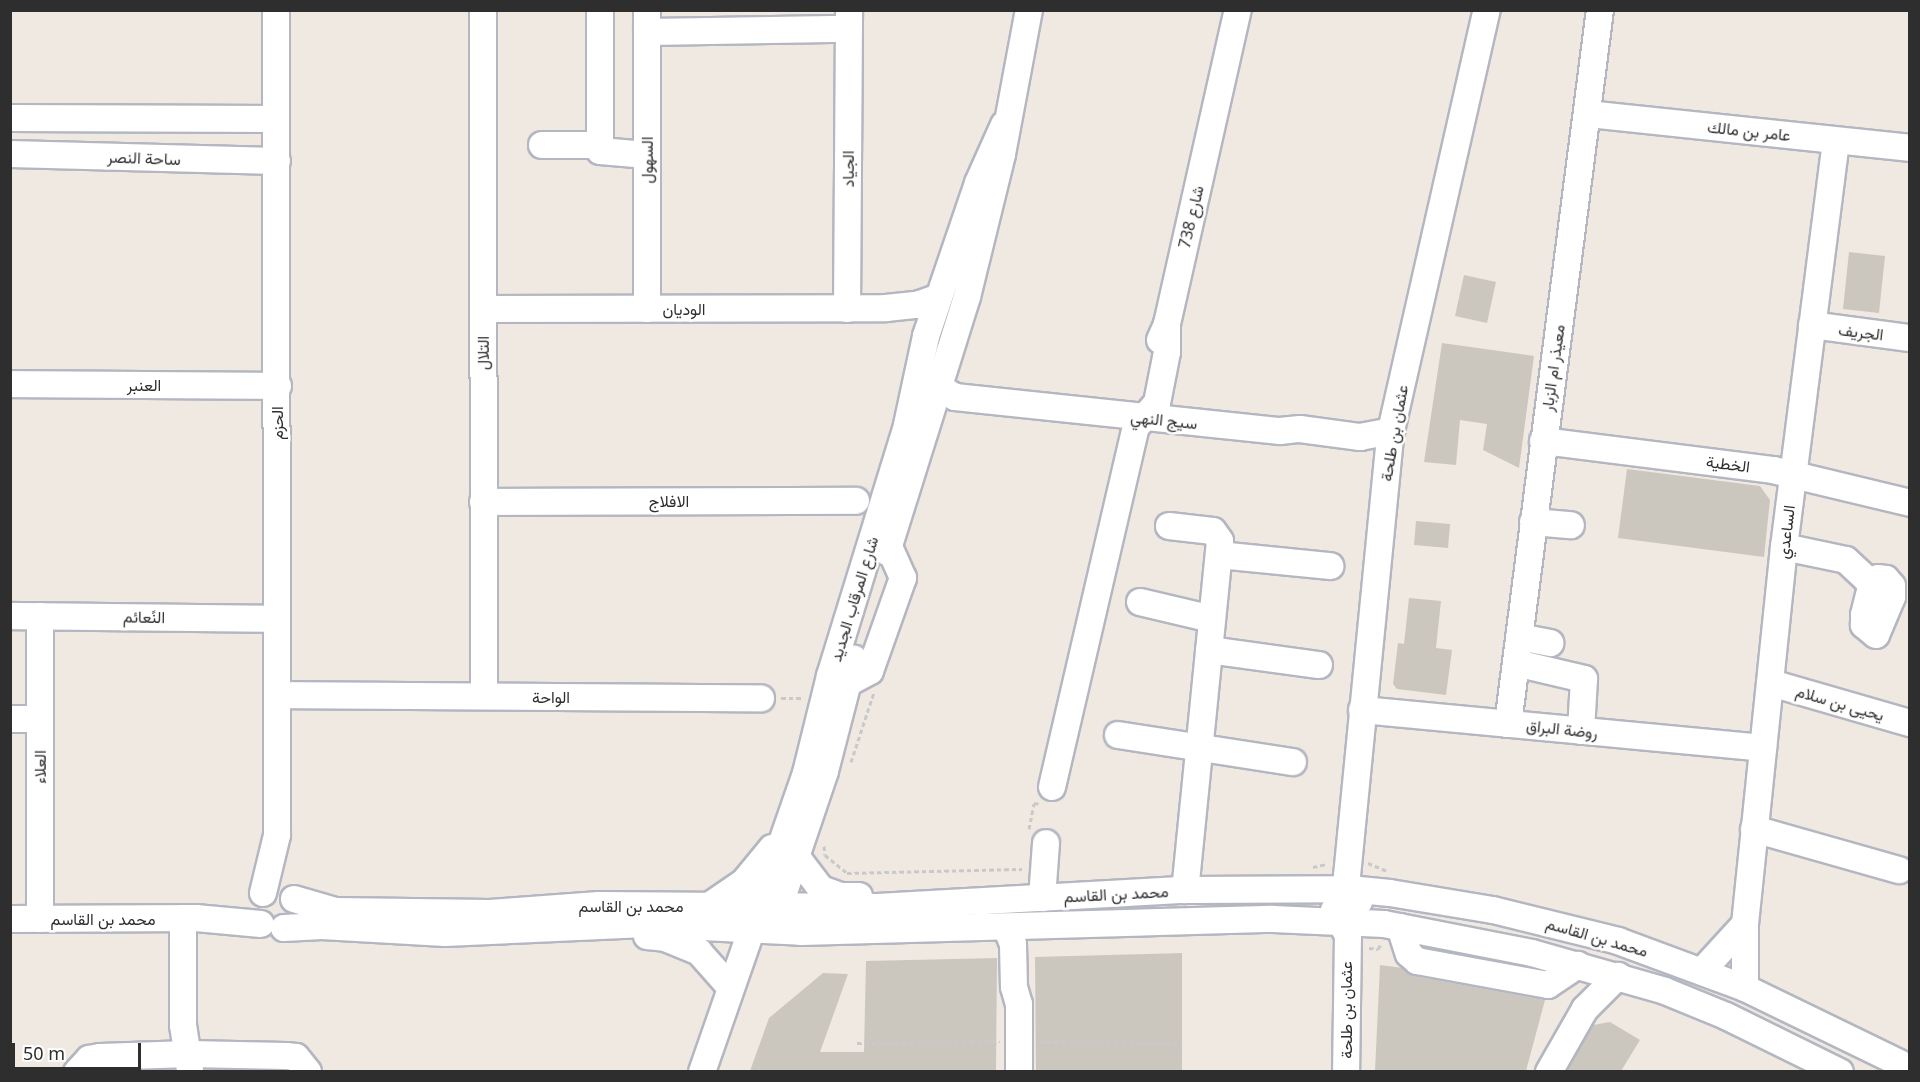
<!DOCTYPE html>
<meta charset="utf-8">
<style>
body{margin:0}
#map{position:relative;width:1920px;height:1082px;overflow:hidden;background:#efe9e1;font-family:"Noto Sans",Vazirmatn,sans-serif}
div>[style]{position:absolute}
.building>*{inset:0;background:#cbc7bf}
.path>*{height:3px;margin-top:-1.5px;transform-origin:0;background:repeating-linear-gradient(90deg,#c9c9c9 0 4.5px,transparent 0 7.5px)}
.roads{filter:drop-shadow(2px 0 #b4b7c1) drop-shadow(-2px 0 #b4b7c1) drop-shadow(0 2px #b4b7c1) drop-shadow(0 -2px #b4b7c1)}
.minor>*{height:26px;margin:-13px;padding:0 13px;transform-origin:13px;border-radius:13px;background:#fff}
span{translate:-50% -50%;white-space:nowrap;text-align:center;line-height:1.15;-webkit-text-stroke:5px #fff;paint-order:stroke}
.street-label{font-size:16px;color:#2e2e2e}
.frame{position:absolute;inset:0;border:12px solid #2e2e2e;pointer-events:none}
.scale{position:absolute;left:12px;top:1043px;width:129px;height:27px;box-sizing:border-box;border:3px solid #2e2e2e;border-top:0;padding-left:8px;font-size:18px;line-height:21px;white-space:nowrap;color:#2e2e2e;-webkit-text-stroke:4px #fff;paint-order:stroke}
</style>
<div id="map">
<div class="building">
<i style="clip-path:polygon(1849px 252px,1885px 256px,1879px 313px,1843px 309px)"></i>
<i style="clip-path:polygon(1464px 275px,1496px 282px,1487px 323px,1455px 316px)"></i>
<i style="clip-path:polygon(1442px 343px,1534px 356px,1519px 468px,1483px 450px,1487px 424px,1460px 420px,1456px 465px,1424px 462px)"></i>
<i style="clip-path:polygon(1627px 469px,1760px 486px,1770px 500px,1764px 557px,1618px 538px)"></i>
<i style="clip-path:polygon(1416px 521px,1450px 524px,1448px 548px,1414px 545px)"></i>
<i style="clip-path:polygon(1409px 598px,1441px 601px,1436px 648px,1452px 650px,1446px 695px,1397px 689px,1393px 684px,1398px 643px,1404px 644px)"></i>
<i style="clip-path:polygon(1182px 953px,1182px 1071px,1036px 1071px,1035px 957px)"></i>
<i style="clip-path:polygon(997px 958px,996px 1071px,750px 1071px,769px 1018px,823px 973px,848px 974px,820px 1052px,864px 1052px,866px 961px)"></i>
<i style="clip-path:polygon(1380px 965px,1403px 968px,1414px 976px,1545px 1000px,1526px 1071px,1375px 1071px)"></i>
<i style="clip-path:polygon(1610px 1022px,1640px 1040px,1621px 1071px,1567px 1071px,1593px 1025px)"></i>
</div>
<div class="path">
<i style="left:781px;top:698px;width:23px"></i>
<i style="left:851px;top:762px;width:74px;rotate:-71.8deg"></i>
<i style="left:1029px;top:829px;width:26px;rotate:-79deg"></i>
<i style="left:1034px;top:803px;width:6px;rotate:9deg"></i>
<i style="left:824px;top:846px;width:9px;rotate:84deg"></i>
<i style="left:825px;top:855px;width:28px;rotate:39deg"></i>
<i style="left:847px;top:873px;width:175px;rotate:-1.3deg"></i>
<i style="left:1368px;top:863px;width:21px;rotate:23deg"></i>
<i style="left:1313px;top:867px;width:14px;rotate:-12deg"></i>
<i style="left:1369px;top:948px;width:9px;rotate:6deg"></i>
<i style="left:1378px;top:949px;width:6px;rotate:-59deg"></i>
<i style="left:1039px;top:1042px;width:143px;rotate:0.4deg"></i>
<i style="left:857px;top:1043px;width:143px;rotate:-0.4deg"></i>
</div>
<div class="roads">
<div class="minor">
<i style="left:483px;top:10px;width:686px;rotate:89.92deg"></i>
<i style="left:600px;top:10px;width:141px;rotate:90deg"></i>
<i style="left:600px;top:151px;width:47px;rotate:4.9deg"></i>
<i style="left:647px;top:32px;width:202px;rotate:-0.9deg"></i>
<i style="left:1588px;top:114px;width:324px;rotate:6deg"></i>
<i style="left:10px;top:118px;width:266px;rotate:0.2deg"></i>
<i style="left:542px;top:145px;width:56px"></i>
<i style="left:10px;top:154px;width:267px;rotate:1.5deg"></i>
<i style="left:483px;top:309px;width:403px;rotate:-0.1deg"></i>
<i style="left:886px;top:308px;width:31px;rotate:-6deg"></i>
<i style="left:917px;top:305px;width:23px;rotate:-20deg"></i>
<i style="left:647px;top:309px;width:299px;rotate:-90deg"></i>
<i style="left:847px;top:309px;width:299px;rotate:-89.6deg"></i>
<i style="left:1812px;top:325px;width:99px;rotate:7.6deg"></i>
<i style="left:1160px;top:340px;width:17px;rotate:-66deg"></i>
<i style="left:1167px;top:324px;width:322px;rotate:-77.3deg"></i>
<i style="left:10px;top:384px;width:268px;rotate:0.4deg"></i>
<i style="left:940px;top:388px;width:17px;rotate:31deg"></i>
<i style="left:955px;top:397px;width:327px;rotate:6deg"></i>
<i style="left:1280px;top:431px;width:20px;rotate:-6deg"></i>
<i style="left:1300px;top:429px;width:61px;rotate:7.6deg"></i>
<i style="left:1360px;top:437px;width:32px;rotate:-11deg"></i>
<i style="left:1543px;top:441px;width:232px;rotate:7.2deg"></i>
<i style="left:1773px;top:470px;width:141px;rotate:13.5deg"></i>
<i style="left:483px;top:502px;width:373px;rotate:-0.2deg"></i>
<i style="left:1533px;top:522px;width:38px;rotate:5deg"></i>
<i style="left:1169px;top:526px;width:44px;rotate:6.5deg"></i>
<i style="left:1213px;top:531px;width:12px;rotate:55deg"></i>
<i style="left:1220px;top:541px;width:351px;rotate:95.7deg"></i>
<i style="left:1784px;top:547px;width:63px;rotate:11.8deg"></i>
<i style="left:1846px;top:560px;width:35px;rotate:43deg"></i>
<i style="left:887px;top:552px;width:267px;rotate:-72.6deg"></i>
<i style="left:967px;top:297px;width:147px;rotate:-76.2deg"></i>
<i style="left:1002px;top:154px;width:147px;rotate:-79.4deg"></i>
<i style="left:1219px;top:555px;width:112px;rotate:5.7deg"></i>
<i style="left:1878px;top:578px;width:8px;rotate:7deg"></i>
<i style="left:1886px;top:579px;width:9px;rotate:49deg"></i>
<i style="left:1892px;top:586px;width:11px;rotate:90deg"></i>
<i style="left:1892px;top:597px;width:41px;rotate:112.8deg"></i>
<i style="left:1876px;top:635px;width:16px;rotate:-140deg"></i>
<i style="left:1864px;top:625px;width:10px;rotate:-90deg"></i>
<i style="left:1864px;top:615px;width:32px;rotate:-76deg"></i>
<i style="left:1872px;top:584px;width:8px;rotate:-45deg"></i>
<i style="left:1140px;top:602px;width:74px;rotate:13.3deg"></i>
<i style="left:10px;top:616px;width:267px;rotate:0.6deg"></i>
<i style="left:40px;top:616px;width:303px;rotate:90deg"></i>
<i style="left:1519px;top:637px;width:32px;rotate:11deg"></i>
<i style="left:1209px;top:650px;width:111px;rotate:7.8deg"></i>
<i style="left:1516px;top:663px;width:70px;rotate:13.2deg"></i>
<i style="left:1584px;top:679px;width:52px;rotate:93.3deg"></i>
<i style="left:1771px;top:683px;width:145px;rotate:16.1deg"></i>
<i style="left:846px;top:684px;width:27px;rotate:-28deg"></i>
<i style="left:870px;top:671px;width:99px;rotate:-70.5deg"></i>
<i style="left:903px;top:578px;width:35px;rotate:-114deg"></i>
<i style="left:278px;top:695px;width:483px;rotate:0.4deg"></i>
<i style="left:1362px;top:710px;width:403px;rotate:5.4deg"></i>
<i style="left:10px;top:719px;width:30px"></i>
<i style="left:1508px;top:724px;width:720px;rotate:-82.66deg"></i>
<i style="left:1118px;top:735px;width:177px;rotate:8.8deg"></i>
<i style="left:1052px;top:787px;width:370px;rotate:-76.9deg"></i>
<i style="left:1136px;top:427px;width:32px;rotate:-49deg"></i>
<i style="left:1157px;top:403px;width:52px;rotate:-78.9deg"></i>
<i style="left:1167px;top:352px;width:28px;rotate:-90deg"></i>
<i style="left:1754px;top:829px;width:151px;rotate:15.8deg"></i>
<i style="left:796px;top:856px;width:41px;rotate:52.9deg"></i>
<i style="left:821px;top:889px;width:20px;rotate:20deg"></i>
<i style="left:840px;top:896px;width:19px"></i>
<i style="left:263px;top:893px;width:60px;rotate:-76.4deg"></i>
<i style="left:277px;top:835px;width:825px;rotate:-90.07deg"></i>
<i style="left:1042px;top:898px;width:55px;rotate:-85.8deg"></i>
<i style="left:294px;top:899px;width:43px;rotate:16.3deg"></i>
<i style="left:335px;top:911px;width:155px;rotate:0.7deg"></i>
<i style="left:490px;top:913px;width:109px;rotate:-4.2deg"></i>
<i style="left:599px;top:905px;width:278px;rotate:0.4deg"></i>
<i style="left:877px;top:907px;width:308px;rotate:-3.2deg"></i>
<i style="left:1185px;top:890px;width:164px;rotate:-0.3deg"></i>
<i style="left:1349px;top:889px;width:41px;rotate:5.6deg"></i>
<i style="left:1390px;top:893px;width:104px;rotate:9.4deg"></i>
<i style="left:1493px;top:910px;width:129px;rotate:13.9deg"></i>
<i style="left:1618px;top:941px;width:135px;rotate:20.3deg"></i>
<i style="left:1745px;top:988px;width:183px;rotate:25.9deg"></i>
<i style="left:1359px;top:902px;width:16px;rotate:-128deg"></i>
<i style="left:1349px;top:889px;width:13px;rotate:-99deg"></i>
<i style="left:1347px;top:876px;width:447px;rotate:-84.4deg"></i>
<i style="left:1391px;top:431px;width:432px;rotate:-77.2deg"></i>
<i style="left:709px;top:906px;width:42px;rotate:-34.4deg"></i>
<i style="left:744px;top:882px;width:44px;rotate:-50.5deg"></i>
<i style="left:1334px;top:910px;width:29px;rotate:61deg"></i>
<i style="left:1348px;top:935px;width:137px;rotate:90.8deg"></i>
<i style="left:183px;top:918px;width:107px;rotate:90deg"></i>
<i style="left:183px;top:1025px;width:46px;rotate:81.2deg"></i>
<i style="left:10px;top:919px;width:186px;rotate:-0.3deg"></i>
<i style="left:196px;top:918px;width:65px;rotate:5.3deg"></i>
<i style="left:774px;top:922px;width:159px;rotate:-71.3deg"></i>
<i style="left:825px;top:771px;width:116px;rotate:-75.5deg"></i>
<i style="left:1006px;top:927px;width:18px;rotate:68deg"></i>
<i style="left:1013px;top:944px;width:43px;rotate:88.7deg"></i>
<i style="left:1014px;top:987px;width:18px;rotate:74deg"></i>
<i style="left:1019px;top:1004px;width:68px;rotate:90deg"></i>
<i style="left:1400px;top:927px;width:28px;rotate:72deg"></i>
<i style="left:1409px;top:954px;width:11px;rotate:41deg"></i>
<i style="left:1417px;top:961px;width:133px;rotate:10.4deg"></i>
<i style="left:1548px;top:985px;width:36px;rotate:-34deg"></i>
<i style="left:284px;top:928px;width:38px;rotate:-3deg"></i>
<i style="left:322px;top:926px;width:123px;rotate:3.3deg"></i>
<i style="left:445px;top:933px;width:195px;rotate:-2.6deg"></i>
<i style="left:640px;top:924px;width:161px;rotate:2.8deg"></i>
<i style="left:801px;top:932px;width:472px;rotate:-1.6deg"></i>
<i style="left:1273px;top:919px;width:111px;rotate:2.6deg"></i>
<i style="left:1384px;top:924px;width:151px;rotate:11.1deg"></i>
<i style="left:1532px;top:953px;width:138px;rotate:15.9deg"></i>
<i style="left:1665px;top:991px;width:66px;rotate:22.3deg"></i>
<i style="left:1726px;top:1016px;width:127px;rotate:26.2deg"></i>
<i style="left:647px;top:936px;width:18px;rotate:6deg"></i>
<i style="left:665px;top:938px;width:37px;rotate:22deg"></i>
<i style="left:699px;top:952px;width:47px;rotate:48.5deg"></i>
<i style="left:1703px;top:970px;width:62px;rotate:-47.6deg"></i>
<i style="left:1745px;top:988px;width:64px;rotate:-90deg"></i>
<i style="left:1745px;top:924px;width:379px;rotate:-84.1deg"></i>
<i style="left:1784px;top:547px;width:409px;rotate:-82.7deg"></i>
<i style="left:77px;top:1072px;width:18px;rotate:-47deg"></i>
<i style="left:89px;top:1059px;width:11px;rotate:-10deg"></i>
<i style="left:100px;top:1057px;width:89px;rotate:-1.9deg"></i>
<i style="left:189px;top:1054px;width:97px;rotate:1.2deg"></i>
<i style="left:286px;top:1056px;width:10px;rotate:6deg"></i>
<i style="left:296px;top:1057px;width:19px;rotate:51deg"></i>
<i style="left:702px;top:1072px;width:317px;rotate:-70.8deg"></i>
<i style="left:806px;top:773px;width:100px;rotate:-76.1deg"></i>
<i style="left:830px;top:676px;width:263px;rotate:-72.9deg"></i>
<i style="left:907px;top:425px;width:91px;rotate:-77.9deg"></i>
<i style="left:926px;top:336px;width:162px;rotate:-71.2deg"></i>
<i style="left:978px;top:183px;width:64px;rotate:-65.9deg"></i>
<i style="left:1549px;top:1072px;width:73px;rotate:-60.3deg"></i>
<i style="left:1585px;top:1009px;width:47px;rotate:-45deg"></i>
</div>
</div>
<div class="street-label">
<span style="left:1749px;top:131px;rotate:6deg">عامر بن مالك</span>
<span style="left:144px;top:158px;rotate:2deg">ساحة النصر</span>
<span style="left:647px;top:160px;rotate:-90deg">السهول</span>
<span style="left:848px;top:169px;rotate:-90deg">الجياد</span>
<span style="left:1191px;top:217px;rotate:-77deg">شارع 738</span>
<span style="left:684px;top:309px">الوديان</span>
<span style="left:1861px;top:332px;rotate:7deg">الجريف</span>
<span style="left:483px;top:353px;rotate:-90deg">التلال</span>
<span style="left:1553px;top:368px;rotate:-82deg">معيذر ام الزبار</span>
<span style="left:144px;top:385px">العنبر</span>
<span style="left:1164px;top:420px;rotate:6deg">سيج النهي</span>
<span style="left:277px;top:423px;rotate:-90deg">الحزم</span>
<span style="left:1394px;top:433px;rotate:-80deg">عثمان بن طلحة</span>
<span style="left:1728px;top:464px;rotate:7deg">الخطية</span>
<span style="left:669px;top:501px">الافلاج</span>
<span style="left:1786px;top:532px;rotate:-83deg">الساعدي</span>
<span style="left:854px;top:599px;rotate:-73deg">شارع المرقاب الجديد</span>
<span style="left:144px;top:617px;rotate:1deg">النًعائم</span>
<span style="left:551px;top:697px">الواحة</span>
<span style="left:1840px;top:703px;rotate:16deg">يحيى بن سلام</span>
<span style="left:1562px;top:729px;rotate:6deg">روضة البراق</span>
<span style="left:40px;top:767px;rotate:-90deg">العلاء</span>
<span style="left:1116px;top:894px;rotate:-3deg">محمد بن القاسم</span>
<span style="left:631px;top:906px">محمد بن القاسم</span>
<span style="left:103px;top:919px">محمد بن القاسم</span>
<span style="left:1597px;top:937px;rotate:16deg">محمد بن القاسم</span>
<span style="left:1346px;top:1010px;rotate:-90deg">عثمان بن طلحة</span>
</div>
<div class="frame"></div>
<div class="scale">50 m</div>
</div>
